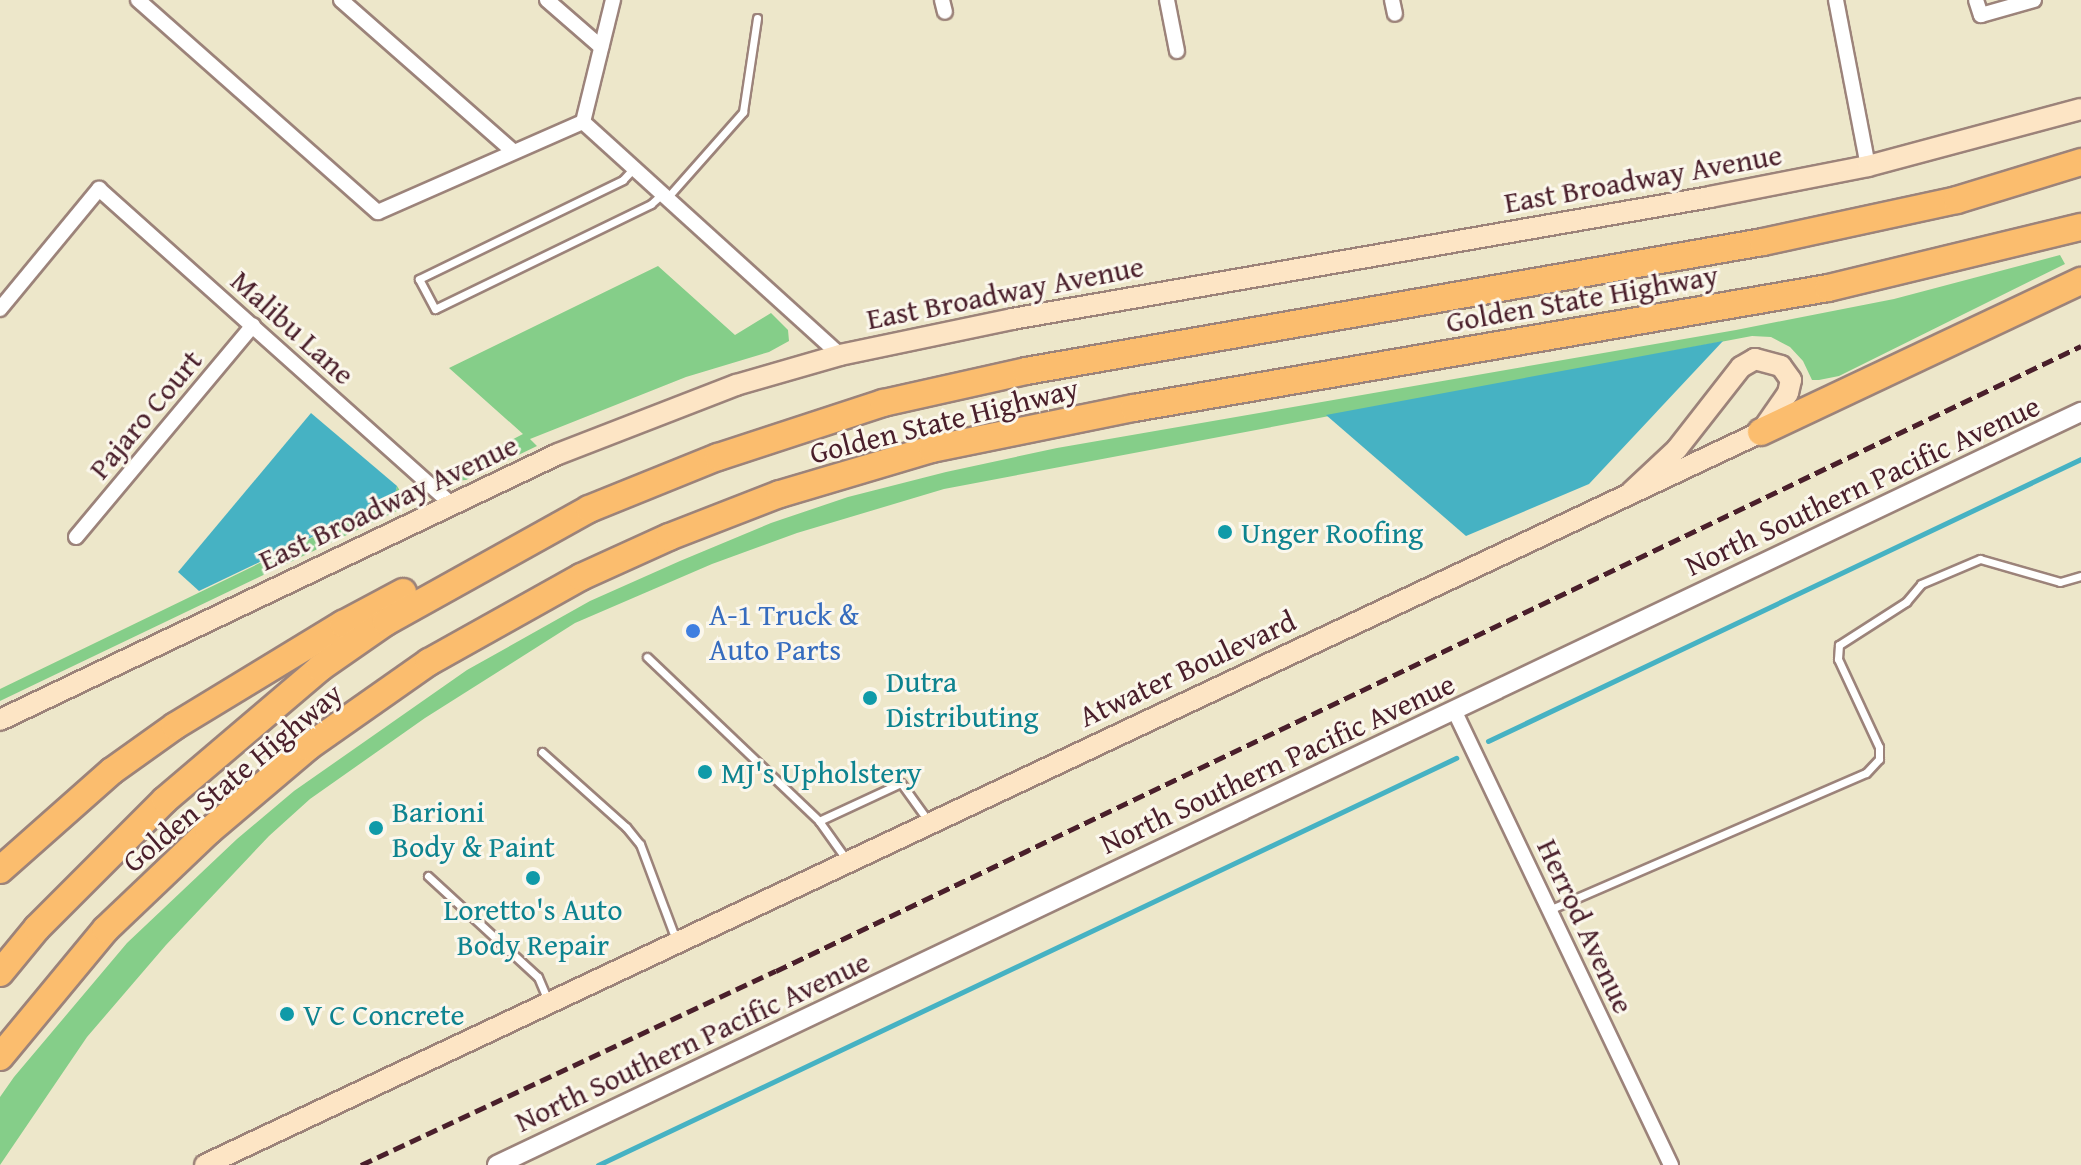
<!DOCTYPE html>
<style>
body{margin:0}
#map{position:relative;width:2081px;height:1165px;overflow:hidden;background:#ede7ca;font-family:"Gentium Book Plus",serif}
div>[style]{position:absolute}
.green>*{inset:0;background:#85ce89}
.water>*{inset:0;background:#46b2c3}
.stream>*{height:5px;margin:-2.5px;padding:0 2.5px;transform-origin:2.5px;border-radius:2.5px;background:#46b2c3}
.roads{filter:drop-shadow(2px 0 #9c837a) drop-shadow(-2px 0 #9c837a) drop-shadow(0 2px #9c837a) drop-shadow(0 -2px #9c837a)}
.service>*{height:7px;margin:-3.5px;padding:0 3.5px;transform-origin:3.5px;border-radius:3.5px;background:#fff}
.minor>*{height:14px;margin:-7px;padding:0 7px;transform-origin:7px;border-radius:7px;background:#fff}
.tertiary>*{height:18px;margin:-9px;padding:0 9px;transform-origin:9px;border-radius:9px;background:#fff}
.secondary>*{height:20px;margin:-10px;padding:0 10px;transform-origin:10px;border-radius:10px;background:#fde5c5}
.motorway>*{height:26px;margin:-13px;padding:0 13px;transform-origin:13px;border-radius:13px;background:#fbbd6e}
.rail>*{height:5px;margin-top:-2.5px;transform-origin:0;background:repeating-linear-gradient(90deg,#4a1f2b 0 12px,transparent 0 18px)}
.dots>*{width:22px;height:22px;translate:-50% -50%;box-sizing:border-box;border:4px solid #fbf7ec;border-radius:50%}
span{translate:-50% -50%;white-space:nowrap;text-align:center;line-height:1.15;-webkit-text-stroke:6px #fbf7ec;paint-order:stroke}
.street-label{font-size:30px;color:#4a1f2b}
.culture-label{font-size:30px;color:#0d838f}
.left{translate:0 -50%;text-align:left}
.shop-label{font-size:30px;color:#366cbe}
</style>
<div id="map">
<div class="green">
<i style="clip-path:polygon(2060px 255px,2065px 264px,1839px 376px,1819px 380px,1812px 380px,1803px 361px,1790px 347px,1771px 337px,1752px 336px,944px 489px,797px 533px,712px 564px,575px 623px,425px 718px,310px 799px,269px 836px,166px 945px,87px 1037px,0 1165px,0 1097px,14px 1077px,127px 943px,237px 839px,294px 791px,467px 670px,590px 601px,680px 561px,771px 523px,848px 497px,946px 472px,1057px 448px,1736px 330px,1894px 299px)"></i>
<i style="clip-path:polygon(658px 266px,735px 335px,771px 313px,788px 330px,789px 341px,769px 352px,686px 377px,530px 439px,537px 446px,466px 480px,453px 481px,443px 475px,523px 434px,449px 368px)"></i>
<i style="clip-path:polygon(397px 486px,404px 497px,399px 510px,0 701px,0 689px,394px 498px)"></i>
</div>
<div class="water">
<i style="clip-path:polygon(1723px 341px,1589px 484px,1466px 536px,1326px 415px)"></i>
<i style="clip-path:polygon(311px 413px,397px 486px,394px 498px,199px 591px,178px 572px)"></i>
</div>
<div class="stream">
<i style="left:1488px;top:741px;width:657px;rotate:-25.43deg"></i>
<i style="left:598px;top:1165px;width:950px;rotate:-25.38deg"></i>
</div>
<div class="roads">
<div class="service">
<i style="left:634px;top:168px;width:16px;rotate:133deg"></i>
<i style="left:623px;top:180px;width:227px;rotate:154.1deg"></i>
<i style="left:419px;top:279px;width:34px;rotate:62deg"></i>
<i style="left:435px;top:309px;width:240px;rotate:-25.9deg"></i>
<i style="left:651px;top:204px;width:15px;rotate:-42deg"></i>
<i style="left:667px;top:198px;width:115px;rotate:-48.5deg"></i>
<i style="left:743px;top:112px;width:95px;rotate:-81.5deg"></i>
<i style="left:647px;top:657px;width:238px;rotate:43.6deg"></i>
<i style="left:819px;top:821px;width:47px;rotate:54.6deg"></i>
<i style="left:542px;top:752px;width:113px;rotate:41.8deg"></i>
<i style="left:626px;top:827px;width:22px;rotate:51deg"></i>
<i style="left:640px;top:844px;width:103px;rotate:69.4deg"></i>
<i style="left:819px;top:821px;width:90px;rotate:-24.9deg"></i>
<i style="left:901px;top:783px;width:48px;rotate:54.3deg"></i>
<i style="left:428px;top:876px;width:149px;rotate:42.6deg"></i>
<i style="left:538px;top:977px;width:25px;rotate:67deg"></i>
<i style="left:1549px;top:910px;width:345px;rotate:-23.4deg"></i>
<i style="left:1866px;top:773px;width:19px;rotate:-47deg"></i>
<i style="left:1879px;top:759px;width:12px;rotate:-90deg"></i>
<i style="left:1879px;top:747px;width:97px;rotate:-115deg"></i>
<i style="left:1838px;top:659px;width:14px;rotate:-86deg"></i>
<i style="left:1839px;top:645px;width:80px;rotate:-32.7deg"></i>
<i style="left:1906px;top:602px;width:23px;rotate:-50deg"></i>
<i style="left:1921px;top:584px;width:64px;rotate:-23deg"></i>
<i style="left:1980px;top:559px;width:83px;rotate:16deg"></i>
<i style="left:2060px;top:582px;width:22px;rotate:-16deg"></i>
</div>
<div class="minor">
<i style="left:138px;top:0;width:320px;rotate:41.5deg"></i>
<i style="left:378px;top:212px;width:224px;rotate:-23.7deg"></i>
<i style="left:341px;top:0;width:229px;rotate:41.3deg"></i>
<i style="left:547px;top:0;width:72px;rotate:41deg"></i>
<i style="left:942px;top:0;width:12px;rotate:76deg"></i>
<i style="left:1167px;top:0;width:52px;rotate:78.9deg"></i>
<i style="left:1392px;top:0;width:14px;rotate:78deg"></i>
<i style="left:1836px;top:0;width:169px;rotate:79.1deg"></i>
<i style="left:1976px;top:0;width:16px;rotate:72deg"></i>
<i style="left:1981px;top:15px;width:55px;rotate:-15.8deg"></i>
<i style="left:583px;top:122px;width:347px;rotate:42.2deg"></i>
<i style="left:583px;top:122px;width:126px;rotate:-76.2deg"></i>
<i style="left:0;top:309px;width:156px;rotate:-50.5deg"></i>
<i style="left:99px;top:189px;width:472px;rotate:41.8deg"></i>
<i style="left:76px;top:537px;width:276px;rotate:-50.1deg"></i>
<i style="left:1454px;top:710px;width:504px;rotate:64.5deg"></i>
</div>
<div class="tertiary">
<i style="left:497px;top:1165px;width:1754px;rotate:-25.43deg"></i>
</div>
<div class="secondary">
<i style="left:0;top:720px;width:618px;rotate:-25.49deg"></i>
<i style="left:558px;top:454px;width:191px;rotate:-21.2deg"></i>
<i style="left:736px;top:385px;width:108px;rotate:-16.1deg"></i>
<i style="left:840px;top:355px;width:176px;rotate:-11.8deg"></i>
<i style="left:1012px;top:319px;width:709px;rotate:-9.91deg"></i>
<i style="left:1710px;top:197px;width:161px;rotate:-11.1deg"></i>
<i style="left:1868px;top:166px;width:220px;rotate:-15deg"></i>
<i style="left:205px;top:1165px;width:1720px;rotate:-25.22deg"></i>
<i style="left:1761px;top:432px;width:47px;rotate:-55.3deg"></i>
<i style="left:1788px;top:393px;width:13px;rotate:-77deg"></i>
<i style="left:1791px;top:380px;width:17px;rotate:-126deg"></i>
<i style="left:1781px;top:366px;width:27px;rotate:-165deg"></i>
<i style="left:1755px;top:359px;width:16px;rotate:150deg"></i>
<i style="left:1741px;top:367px;width:104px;rotate:128deg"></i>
<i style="left:1677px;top:449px;width:63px;rotate:136.9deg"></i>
</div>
<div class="motorway">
<i style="left:1761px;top:432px;width:354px;rotate:-25.3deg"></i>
<i style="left:0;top:870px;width:149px;rotate:-41.5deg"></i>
<i style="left:112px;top:771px;width:77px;rotate:-35.5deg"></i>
<i style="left:175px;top:726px;width:197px;rotate:-31.3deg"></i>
<i style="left:343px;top:624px;width:68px;rotate:-28.1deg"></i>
<i style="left:0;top:973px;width:58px;rotate:-50.6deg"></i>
<i style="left:37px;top:928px;width:181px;rotate:-45deg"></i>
<i style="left:165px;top:800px;width:204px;rotate:-40.4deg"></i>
<i style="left:320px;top:668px;width:80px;rotate:-34.9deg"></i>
<i style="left:386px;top:622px;width:232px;rotate:-29.1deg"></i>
<i style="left:589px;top:509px;width:139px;rotate:-22deg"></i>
<i style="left:718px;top:457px;width:174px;rotate:-18.1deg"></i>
<i style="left:883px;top:403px;width:147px;rotate:-12.6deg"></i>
<i style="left:1026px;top:371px;width:748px;rotate:-9.93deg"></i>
<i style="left:1763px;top:242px;width:198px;rotate:-12.2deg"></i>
<i style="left:1957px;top:200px;width:130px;rotate:-17deg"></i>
<i style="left:0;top:1057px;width:166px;rotate:-50.4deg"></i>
<i style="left:106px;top:929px;width:142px;rotate:-43.6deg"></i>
<i style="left:209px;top:831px;width:130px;rotate:-40.3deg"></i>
<i style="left:308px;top:747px;width:148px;rotate:-35.1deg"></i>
<i style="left:429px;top:662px;width:174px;rotate:-29.2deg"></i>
<i style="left:581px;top:577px;width:97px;rotate:-24.4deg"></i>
<i style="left:669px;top:537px;width:119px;rotate:-21.2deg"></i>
<i style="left:780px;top:494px;width:159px;rotate:-16.5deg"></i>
<i style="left:932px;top:449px;width:206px;rotate:-11.5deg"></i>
<i style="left:1134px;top:408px;width:704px;rotate:-9.81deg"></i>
<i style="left:1828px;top:288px;width:260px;rotate:-13.6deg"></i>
</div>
</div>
<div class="rail">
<i style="left:361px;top:1165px;width:458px;rotate:-25.1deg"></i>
<i style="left:776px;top:971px;width:1447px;rotate:-25.59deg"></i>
</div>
<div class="dots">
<i style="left:1225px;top:532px;background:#0f9aa8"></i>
<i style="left:693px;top:631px;background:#3f7fe0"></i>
<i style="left:870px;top:698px;background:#0f9aa8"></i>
<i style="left:705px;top:772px;background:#0f9aa8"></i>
<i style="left:376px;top:828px;background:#0f9aa8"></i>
<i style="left:533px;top:878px;background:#0f9aa8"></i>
<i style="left:287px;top:1014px;background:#0f9aa8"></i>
</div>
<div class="street-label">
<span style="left:1643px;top:178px;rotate:-10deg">East Broadway Avenue</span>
<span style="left:1005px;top:292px;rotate:-11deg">East Broadway Avenue</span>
<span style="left:1582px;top:298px;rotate:-10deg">Golden State Highway</span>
<span style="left:293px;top:327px;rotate:42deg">Malibu Lane</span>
<span style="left:145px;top:414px;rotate:-50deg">Pajaro Court</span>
<span style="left:944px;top:420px;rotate:-14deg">Golden State Highway</span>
<span style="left:1862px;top:485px;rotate:-25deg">North Southern Pacific Avenue</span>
<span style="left:388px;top:502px;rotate:-25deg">East Broadway Avenue</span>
<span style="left:1187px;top:668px;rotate:-25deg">Atwater Boulevard</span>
<span style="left:1277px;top:763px;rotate:-25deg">North Southern Pacific Avenue</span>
<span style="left:232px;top:777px;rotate:-40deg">Golden State Highway</span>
<span style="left:1586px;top:926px;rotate:65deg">Herrod Avenue</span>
<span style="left:692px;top:1041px;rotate:-25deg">North Southern Pacific Avenue</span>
</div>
<div class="culture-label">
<span class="left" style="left:1241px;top:532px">Unger Roofing</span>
<span class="left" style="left:886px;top:698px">Dutra<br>Distributing</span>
<span class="left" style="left:721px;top:772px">MJ's Upholstery</span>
<span class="left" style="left:392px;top:828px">Barioni<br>Body &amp; Paint</span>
<span style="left:533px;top:926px">Loretto's Auto<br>Body Repair</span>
<span class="left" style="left:303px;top:1014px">V C Concrete</span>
</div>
<div class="shop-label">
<span class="left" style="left:709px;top:631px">A-1 Truck &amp;<br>Auto Parts</span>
</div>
</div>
